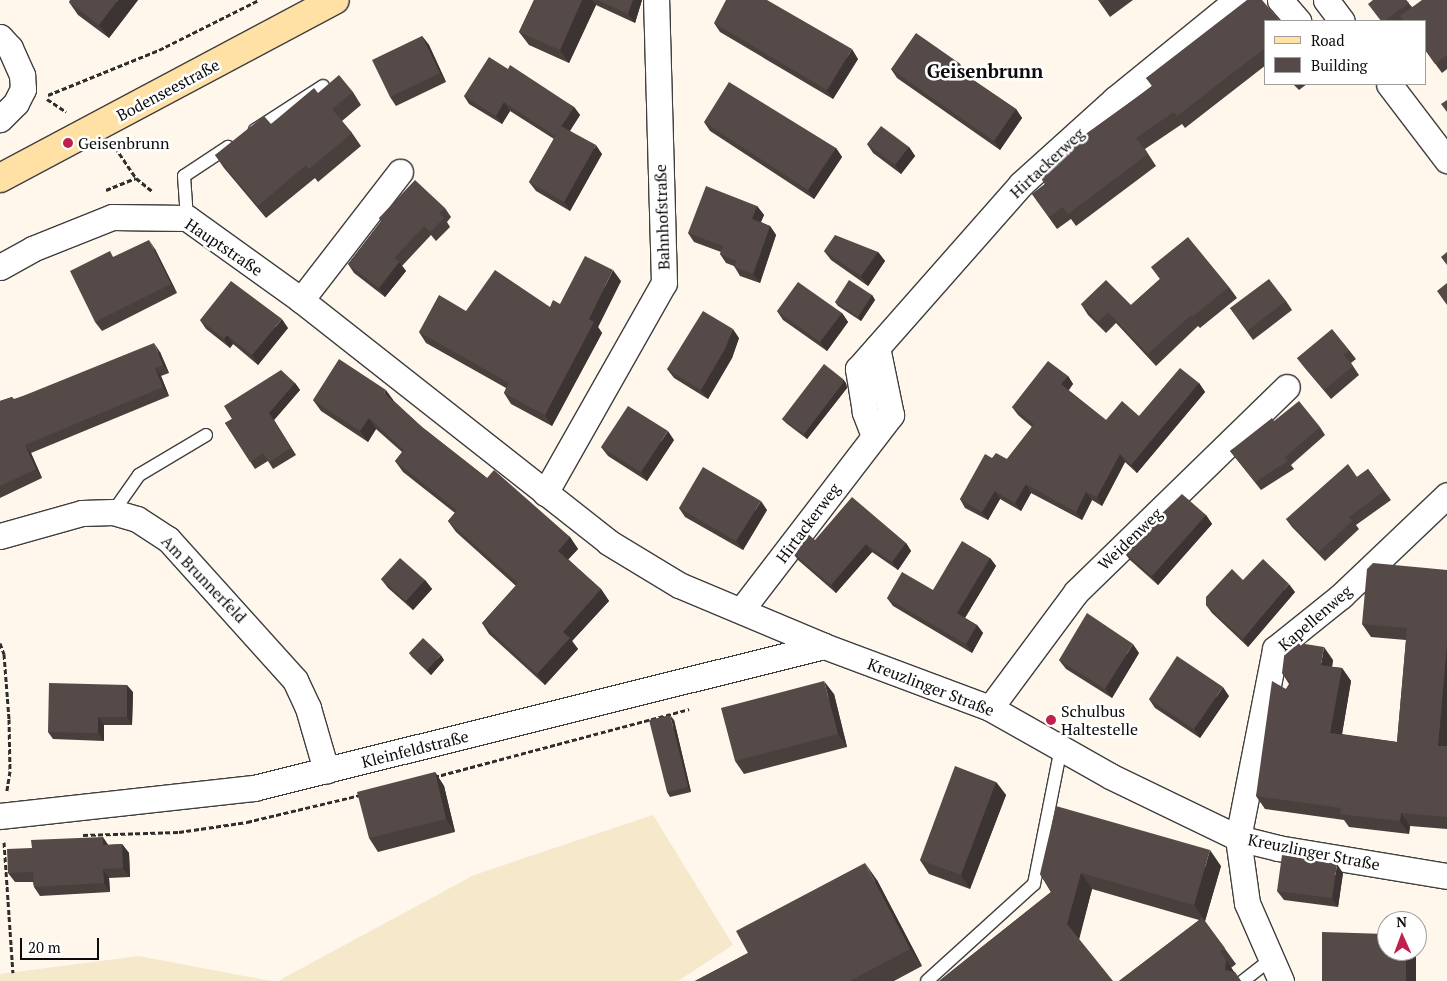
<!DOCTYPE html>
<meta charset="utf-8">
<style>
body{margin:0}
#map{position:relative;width:1447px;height:981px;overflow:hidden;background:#fff7eb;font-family:"PT Serif",serif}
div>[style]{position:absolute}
.farmland>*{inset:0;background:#f5e8cb}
.path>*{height:3px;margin-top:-1.5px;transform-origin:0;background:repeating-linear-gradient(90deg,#2e2e2e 0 5px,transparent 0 7.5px)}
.roads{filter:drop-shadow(1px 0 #3f3f3f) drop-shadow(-1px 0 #3f3f3f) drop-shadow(0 1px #3f3f3f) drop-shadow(0 -1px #3f3f3f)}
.service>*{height:12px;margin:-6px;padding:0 6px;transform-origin:6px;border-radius:6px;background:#fff}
.minor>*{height:25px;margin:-12.5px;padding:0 12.5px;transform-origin:12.5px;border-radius:12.5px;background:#fff}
.secondary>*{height:28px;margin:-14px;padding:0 14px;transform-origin:14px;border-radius:14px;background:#ffe1a6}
.wall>*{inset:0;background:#49403e}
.shaded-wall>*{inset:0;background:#3c3432}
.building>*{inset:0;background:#554a48}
.dots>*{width:14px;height:14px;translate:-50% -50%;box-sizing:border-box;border:2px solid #fff;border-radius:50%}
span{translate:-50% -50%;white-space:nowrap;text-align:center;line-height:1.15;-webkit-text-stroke:5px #fff;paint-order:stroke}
.street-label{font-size:16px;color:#0c0c0c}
.poi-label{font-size:16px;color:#0c0c0c}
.left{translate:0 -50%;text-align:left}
.quarter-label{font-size:19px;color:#0c0c0c;font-weight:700}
.legend{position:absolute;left:1264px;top:20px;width:162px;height:65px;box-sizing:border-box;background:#fff;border:1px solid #9e9e9e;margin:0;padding:6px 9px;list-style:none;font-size:15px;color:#0c0c0c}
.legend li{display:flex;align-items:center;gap:10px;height:25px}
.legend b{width:25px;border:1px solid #9e9e9e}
.north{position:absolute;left:1377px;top:911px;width:50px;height:50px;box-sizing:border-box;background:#fff;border:1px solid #9e9e9e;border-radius:50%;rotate:358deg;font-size:14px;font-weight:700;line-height:20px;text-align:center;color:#0c0c0c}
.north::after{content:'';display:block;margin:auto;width:18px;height:22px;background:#bf214c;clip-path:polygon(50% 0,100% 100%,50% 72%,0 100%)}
.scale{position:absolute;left:20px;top:938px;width:79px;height:22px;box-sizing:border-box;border:2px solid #0c0c0c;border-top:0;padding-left:6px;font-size:15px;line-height:18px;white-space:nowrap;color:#0c0c0c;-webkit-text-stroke:4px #fff;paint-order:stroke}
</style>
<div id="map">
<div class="farmland">
<i style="clip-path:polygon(653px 815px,733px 945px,678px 981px,278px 981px,474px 875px)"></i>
<i style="clip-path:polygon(139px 956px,271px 981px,0 981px,0 974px)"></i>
</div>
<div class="path">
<i style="left:48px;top:95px;width:120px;rotate:-22.1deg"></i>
<i style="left:159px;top:50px;width:112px;rotate:-26.6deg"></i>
<i style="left:47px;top:99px;width:23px;rotate:34deg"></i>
<i style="left:115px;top:147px;width:37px;rotate:56deg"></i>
<i style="left:106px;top:190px;width:32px;rotate:-22deg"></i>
<i style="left:136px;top:178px;width:21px;rotate:39deg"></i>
<i style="left:0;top:643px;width:12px;rotate:70deg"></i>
<i style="left:4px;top:654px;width:65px;rotate:85.6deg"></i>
<i style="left:9px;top:719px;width:52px;rotate:88.9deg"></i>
<i style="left:10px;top:771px;width:20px;rotate:99deg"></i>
<i style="left:434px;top:777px;width:264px;rotate:-14.9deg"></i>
<i style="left:83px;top:835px;width:96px;rotate:-1.8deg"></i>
<i style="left:179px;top:832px;width:69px;rotate:-8.4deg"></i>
<i style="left:247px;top:822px;width:116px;rotate:-13.4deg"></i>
<i style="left:4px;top:842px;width:131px;rotate:86.1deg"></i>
</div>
<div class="roads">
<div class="service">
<i style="left:255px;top:130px;width:81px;rotate:-32.9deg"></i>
<i style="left:187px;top:218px;width:42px;rotate:-94.1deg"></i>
<i style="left:184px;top:176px;width:53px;rotate:-33.4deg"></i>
<i style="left:113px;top:512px;width:45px;rotate:-54.9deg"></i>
<i style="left:139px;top:475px;width:78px;rotate:-30.8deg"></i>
<i style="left:927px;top:981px;width:144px;rotate:-42.2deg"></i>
<i style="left:1034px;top:884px;width:139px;rotate:-78.8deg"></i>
<i style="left:1243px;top:981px;width:36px;rotate:-38deg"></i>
</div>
<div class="minor">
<i style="left:1280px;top:0;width:28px;rotate:49deg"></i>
<i style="left:1326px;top:0;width:26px;rotate:53deg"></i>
<i style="left:0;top:37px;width:15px;rotate:48deg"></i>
<i style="left:10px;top:48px;width:30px;rotate:66deg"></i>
<i style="left:22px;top:75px;width:14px;rotate:86deg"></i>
<i style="left:23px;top:89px;width:16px;rotate:117deg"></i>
<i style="left:16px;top:103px;width:23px;rotate:135deg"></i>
<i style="left:1389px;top:84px;width:96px;rotate:52.7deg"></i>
<i style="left:0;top:267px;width:37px;rotate:-29deg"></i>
<i style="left:32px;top:249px;width:86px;rotate:-21.8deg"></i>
<i style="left:112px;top:217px;width:75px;rotate:0.8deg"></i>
<i style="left:187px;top:218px;width:140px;rotate:35.7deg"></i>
<i style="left:301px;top:300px;width:391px;rotate:38.2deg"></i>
<i style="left:608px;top:542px;width:83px;rotate:31.2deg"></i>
<i style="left:679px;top:585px;width:157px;rotate:22.8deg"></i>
<i style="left:824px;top:646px;width:177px;rotate:20.5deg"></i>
<i style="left:990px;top:708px;width:138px;rotate:29.5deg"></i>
<i style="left:1110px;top:776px;width:142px;rotate:25.8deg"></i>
<i style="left:1238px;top:838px;width:41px;rotate:14deg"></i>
<i style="left:1278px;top:848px;width:171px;rotate:9.4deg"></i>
<i style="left:301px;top:300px;width:162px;rotate:-52.3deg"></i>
<i style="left:874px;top:436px;width:26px;rotate:-111deg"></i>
<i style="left:865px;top:412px;width:44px;rotate:-99.2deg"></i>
<i style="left:858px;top:369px;width:247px;rotate:-48.6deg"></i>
<i style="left:1021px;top:184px;width:127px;rotate:-42.1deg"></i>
<i style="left:1115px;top:99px;width:157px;rotate:-39.1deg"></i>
<i style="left:545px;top:493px;width:241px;rotate:-60.5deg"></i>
<i style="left:664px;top:283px;width:283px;rotate:-91.6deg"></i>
<i style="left:0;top:536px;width:85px;rotate:-15.7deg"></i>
<i style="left:82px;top:513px;width:31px;rotate:-2deg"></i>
<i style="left:113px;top:512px;width:25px;rotate:16deg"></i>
<i style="left:137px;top:519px;width:37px;rotate:33deg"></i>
<i style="left:168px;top:539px;width:190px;rotate:48deg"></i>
<i style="left:295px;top:680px;width:31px;rotate:65deg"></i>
<i style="left:308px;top:708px;width:65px;rotate:73.8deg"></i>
<i style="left:742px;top:609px;width:245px;rotate:-52.5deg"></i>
<i style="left:891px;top:415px;width:69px;rotate:-101.6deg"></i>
<i style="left:990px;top:708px;width:144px;rotate:-53.4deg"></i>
<i style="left:1076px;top:592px;width:294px;rotate:-44.2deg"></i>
<i style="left:0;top:816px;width:256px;rotate:-6.3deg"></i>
<i style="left:254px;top:788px;width:587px;rotate:-13.99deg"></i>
<i style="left:1281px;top:981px;width:85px;rotate:-113.6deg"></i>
<i style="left:1247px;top:903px;width:66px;rotate:-97.9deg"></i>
<i style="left:1238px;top:838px;width:193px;rotate:-78.9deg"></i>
<i style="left:1275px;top:649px;width:85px;rotate:-38.8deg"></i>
<i style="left:1341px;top:596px;width:146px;rotate:-43.6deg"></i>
</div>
<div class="secondary">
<i style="left:0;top:178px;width:379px;rotate:-28deg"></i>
</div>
</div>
<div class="wall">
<i style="clip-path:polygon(138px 0,109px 38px,78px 15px,69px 2px)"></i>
<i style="clip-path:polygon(534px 0,642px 0,635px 23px,596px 5px,569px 63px,529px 45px,519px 32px)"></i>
<i style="clip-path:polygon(1098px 0,1133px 0,1110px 17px)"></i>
<i style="clip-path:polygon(1406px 0,1412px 7px,1447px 0,1447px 69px,1442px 73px,1403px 20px,1402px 21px,1380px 21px)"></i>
<i style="clip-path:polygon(1266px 21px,1266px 65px,1185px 128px,1182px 124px,1145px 149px,1156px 166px,1076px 226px,1071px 219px,1057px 229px,1032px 194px,1045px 184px,1036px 171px,1152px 86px,1146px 78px)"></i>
<i style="clip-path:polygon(714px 23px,858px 59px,833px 99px,720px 32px)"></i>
<i style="clip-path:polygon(422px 36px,429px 45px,446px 82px,396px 106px,390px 97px)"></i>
<i style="clip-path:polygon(959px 63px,966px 72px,964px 74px,1016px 109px,1022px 118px,1000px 150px,897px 78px,891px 69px)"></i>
<i style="clip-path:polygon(508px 69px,574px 107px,580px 115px,570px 131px,602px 154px,570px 211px,536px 191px,529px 182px,554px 139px,510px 111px,502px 124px,469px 104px,464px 96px)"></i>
<i style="clip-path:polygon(1293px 84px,1307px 84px,1299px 90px)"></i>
<i style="clip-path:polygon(353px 92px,361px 105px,342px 121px,352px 133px,361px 146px,318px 182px,315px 178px,266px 218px,224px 168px,215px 155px,271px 124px,318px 93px)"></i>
<i style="clip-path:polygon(704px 122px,836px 148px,842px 157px,814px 199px,710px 131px)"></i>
<i style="clip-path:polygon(867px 144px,909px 147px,915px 156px,901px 174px,873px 153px)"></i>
<i style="clip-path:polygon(757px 206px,764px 215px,761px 222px,770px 226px,776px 235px,760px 283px,740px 276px,734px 266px,726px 263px,720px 254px,721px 252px,694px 242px,688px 233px)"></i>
<i style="clip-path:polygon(445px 208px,451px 217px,447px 222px,450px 227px,436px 241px,431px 235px,402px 266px,406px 271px,385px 297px,354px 273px,348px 264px,381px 221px,379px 218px)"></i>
<i style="clip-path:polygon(155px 249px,177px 293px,102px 331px,95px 322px,114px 257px)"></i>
<i style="clip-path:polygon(824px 251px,878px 252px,885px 261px,868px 286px,831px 260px)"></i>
<i style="clip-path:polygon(1151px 267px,1229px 287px,1237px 298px,1200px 328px,1198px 326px,1156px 366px,1116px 323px,1106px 333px,1088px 315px,1081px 304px,1131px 305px,1160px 279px)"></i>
<i style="clip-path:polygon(621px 281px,598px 327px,602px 333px,552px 426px,511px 404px,504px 393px,506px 388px,426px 343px,419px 332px,466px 311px,550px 307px,560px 304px)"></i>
<i style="clip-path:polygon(872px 295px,875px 300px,861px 321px,838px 306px,835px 302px)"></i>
<i style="clip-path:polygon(1286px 301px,1292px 310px,1253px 340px,1230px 308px)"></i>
<i style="clip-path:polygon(777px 311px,842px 313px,848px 322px,827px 351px,783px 320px)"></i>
<i style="clip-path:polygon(200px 320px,288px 328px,258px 365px,233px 344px,230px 348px,206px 329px)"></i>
<i style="clip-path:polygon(739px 338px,732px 358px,708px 399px,674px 378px,667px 369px)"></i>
<i style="clip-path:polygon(1349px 350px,1356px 359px,1351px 363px,1359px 375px,1331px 399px,1304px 367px,1297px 358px)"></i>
<i style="clip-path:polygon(160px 352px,169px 373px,161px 376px,169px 396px,31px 453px,42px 478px,0 498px,0 401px,12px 397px,14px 399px)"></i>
<i style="clip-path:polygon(1068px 376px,1073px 384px,1068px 390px,1106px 420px,1139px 416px,1199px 383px,1205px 392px,1137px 473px,1125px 462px,1102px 506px,1092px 500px,1082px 520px,1031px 493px,1021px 511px,1000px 499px,988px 520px,965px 508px,960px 499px,992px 458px,1007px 459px,1032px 427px,1018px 415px,1012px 407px)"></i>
<i style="clip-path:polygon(295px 383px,300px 390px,274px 420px,296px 455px,273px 469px,268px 461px,255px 469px,225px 423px)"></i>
<i style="clip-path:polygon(846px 383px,847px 388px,807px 439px,786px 423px,782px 419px)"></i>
<i style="clip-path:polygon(313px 400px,394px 401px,422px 427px,487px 478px,570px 537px,578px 549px,568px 559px,601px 589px,609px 601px,572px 641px,578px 649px,545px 685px,489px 634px,482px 623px,516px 586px,456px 532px,448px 521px,455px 513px,403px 472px,395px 461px,402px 452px,376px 429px,368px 442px,321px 411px)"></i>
<i style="clip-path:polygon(1274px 421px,1320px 427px,1325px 435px,1291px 465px,1294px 469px,1261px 490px,1230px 451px)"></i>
<i style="clip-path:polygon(674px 440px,647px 481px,608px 456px,601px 447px)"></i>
<i style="clip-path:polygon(1368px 469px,1391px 500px,1356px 525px,1359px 529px,1325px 561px,1292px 527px,1286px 519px,1357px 477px)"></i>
<i style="clip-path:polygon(679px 508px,767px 510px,743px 550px,685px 517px)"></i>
<i style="clip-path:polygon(1206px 515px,1212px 524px,1158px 585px,1130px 560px,1123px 551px)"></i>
<i style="clip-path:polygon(815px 540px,906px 543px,911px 551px,898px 570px,872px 552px,836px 593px,798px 560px,792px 552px)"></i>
<i style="clip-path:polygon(990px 558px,996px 566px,965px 618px,977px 625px,983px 633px,972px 653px,893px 606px,887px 598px,933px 590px)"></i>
<i style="clip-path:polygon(1447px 570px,1447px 829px,1410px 826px,1409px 834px,1349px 827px,1344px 820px,1265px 809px,1256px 796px,1286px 689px,1289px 684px,1282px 673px,1333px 660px,1332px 667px,1342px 668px,1351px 681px,1342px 734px,1397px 742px,1406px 640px,1371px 637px,1362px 624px)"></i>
<i style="clip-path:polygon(381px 579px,425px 580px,432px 589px,413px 610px,388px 588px)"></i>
<i style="clip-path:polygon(1243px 580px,1295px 592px,1248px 647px,1212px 613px,1206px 605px)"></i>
<i style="clip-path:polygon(409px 653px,444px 660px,431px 675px,412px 657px)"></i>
<i style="clip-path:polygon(1139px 653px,1112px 698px,1066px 669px,1059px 660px)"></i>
<i style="clip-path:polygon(133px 692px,132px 725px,104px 725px,104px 741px,53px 739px,48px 732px)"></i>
<i style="clip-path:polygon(834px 694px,847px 747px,744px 774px,735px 761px)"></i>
<i style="clip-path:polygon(1229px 696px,1200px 738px,1155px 708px,1149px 699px)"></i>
<i style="clip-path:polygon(674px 720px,691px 792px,670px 797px,667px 792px)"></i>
<i style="clip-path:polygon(435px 772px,444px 786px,455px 832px,378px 852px,369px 838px)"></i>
<i style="clip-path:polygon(996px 782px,1006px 795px,970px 889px,929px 874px,920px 860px)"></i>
<i style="clip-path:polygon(122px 844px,129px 853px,130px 877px,109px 878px,110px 892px,40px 896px,34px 887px,33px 882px,15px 882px,8px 873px,108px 845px)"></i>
<i style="clip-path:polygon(1221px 866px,1205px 921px,1236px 964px,1231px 968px,1241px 981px,1119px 981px,1199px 920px,1092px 889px,1079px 938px,939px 981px,1051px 892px,1040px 874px)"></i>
<i style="clip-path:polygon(1343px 873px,1338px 907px,1284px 900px,1277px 891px)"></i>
<i style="clip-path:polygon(877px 880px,922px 966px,894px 981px,695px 981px,748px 953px)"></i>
</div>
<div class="shaded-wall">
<i style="clip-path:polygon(118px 0,138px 0,109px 38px,99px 25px)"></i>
<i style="clip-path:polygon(582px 0,592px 0,596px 5px,569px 63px,560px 50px)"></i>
<i style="clip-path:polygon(633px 0,642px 0,635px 23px,628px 14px)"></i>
<i style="clip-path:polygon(422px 36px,429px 45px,446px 82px,440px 73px)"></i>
<i style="clip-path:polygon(852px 49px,858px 59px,833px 99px,827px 90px)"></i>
<i style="clip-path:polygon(959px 63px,966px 72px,962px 78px,956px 68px)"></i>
<i style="clip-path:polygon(504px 102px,510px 111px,502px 124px,496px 116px)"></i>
<i style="clip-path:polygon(574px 107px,580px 115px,561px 144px,555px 136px)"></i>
<i style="clip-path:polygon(1016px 109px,1022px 118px,1000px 150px,994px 141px)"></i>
<i style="clip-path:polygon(596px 145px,602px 154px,570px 211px,564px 202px)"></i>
<i style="clip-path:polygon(909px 147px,915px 156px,901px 174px,895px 165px)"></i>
<i style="clip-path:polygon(836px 148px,842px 157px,814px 199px,808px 190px)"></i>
<i style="clip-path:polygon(757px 206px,764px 215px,758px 228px,752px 219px)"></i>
<i style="clip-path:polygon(770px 226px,776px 235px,760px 283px,753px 274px)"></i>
<i style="clip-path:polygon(149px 240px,155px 249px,177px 293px,171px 284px)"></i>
<i style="clip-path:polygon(878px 252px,885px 261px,868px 286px,861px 276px)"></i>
<i style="clip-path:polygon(399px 262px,406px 271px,385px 297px,379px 288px)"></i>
<i style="clip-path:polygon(613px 270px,621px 281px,598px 327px,602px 333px,552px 426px,545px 415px,589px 319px)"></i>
<i style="clip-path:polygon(872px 295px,875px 300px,861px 321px,858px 317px)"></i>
<i style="clip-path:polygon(842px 313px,848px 322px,827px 351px,820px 342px)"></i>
<i style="clip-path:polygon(282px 319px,288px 328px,258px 365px,252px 355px)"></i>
<i style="clip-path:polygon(733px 329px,739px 338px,732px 358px,708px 399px,701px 390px)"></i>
<i style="clip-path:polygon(227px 335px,233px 344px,230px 348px,224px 339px)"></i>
<i style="clip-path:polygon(154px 343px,160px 352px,169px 373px,163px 365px)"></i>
<i style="clip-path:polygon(155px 368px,161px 376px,169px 396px,163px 387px)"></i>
<i style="clip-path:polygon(1068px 376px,1073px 384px,1067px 393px,1061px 384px)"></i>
<i style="clip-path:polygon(843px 379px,846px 383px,847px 388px,807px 439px,804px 434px)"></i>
<i style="clip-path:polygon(295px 383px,300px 390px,274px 420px,296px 455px,269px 413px)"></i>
<i style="clip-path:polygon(1199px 383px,1205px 392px,1137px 473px,1131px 465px)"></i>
<i style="clip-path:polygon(386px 390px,394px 401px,392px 404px,384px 393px)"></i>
<i style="clip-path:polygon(369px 418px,376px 429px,368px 442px,360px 431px)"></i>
<i style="clip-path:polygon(668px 431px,674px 440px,647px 481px,641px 472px)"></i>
<i style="clip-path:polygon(25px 445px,31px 453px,42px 478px,36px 469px)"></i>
<i style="clip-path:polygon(1120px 454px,1125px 462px,1102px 506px,1097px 497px)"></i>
<i style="clip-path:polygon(1026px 484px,1031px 493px,1021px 511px,1015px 503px)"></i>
<i style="clip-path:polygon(995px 491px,1000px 499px,988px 520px,982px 512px)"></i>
<i style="clip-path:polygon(1086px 492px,1092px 500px,1082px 520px,1076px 512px)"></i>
<i style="clip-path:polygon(761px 501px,767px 510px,743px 550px,736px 541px)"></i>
<i style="clip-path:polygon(1206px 515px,1212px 524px,1158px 585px,1152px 576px)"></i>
<i style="clip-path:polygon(570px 537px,578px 549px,566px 562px,558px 551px)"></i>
<i style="clip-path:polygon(906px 543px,911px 551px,898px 570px,892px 562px)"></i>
<i style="clip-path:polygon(866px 544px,872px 552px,836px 593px,831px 585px)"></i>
<i style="clip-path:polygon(990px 558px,996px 566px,963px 621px,957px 613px)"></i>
<i style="clip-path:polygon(425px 580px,432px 589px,413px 610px,406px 601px)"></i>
<i style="clip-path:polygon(1289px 584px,1295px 592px,1248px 647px,1243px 639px)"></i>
<i style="clip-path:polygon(601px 589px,609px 601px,572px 641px,578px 649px,545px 685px,537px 674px,563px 632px)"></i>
<i style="clip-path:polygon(977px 625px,983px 633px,972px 653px,966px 644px)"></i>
<i style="clip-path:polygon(1133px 644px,1139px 653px,1112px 698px,1105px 689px)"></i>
<i style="clip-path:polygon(1447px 644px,1447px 759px,1438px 746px)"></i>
<i style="clip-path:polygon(1324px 647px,1333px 660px,1330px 679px,1321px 665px)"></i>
<i style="clip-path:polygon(441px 655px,444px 660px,431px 675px,427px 670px)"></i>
<i style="clip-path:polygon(1342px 668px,1351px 681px,1340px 746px,1330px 733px)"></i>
<i style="clip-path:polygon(824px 681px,834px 694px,847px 747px,838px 734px)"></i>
<i style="clip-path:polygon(127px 685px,133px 692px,132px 725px,127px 717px)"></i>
<i style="clip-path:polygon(1223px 687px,1229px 696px,1200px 738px,1194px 729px)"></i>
<i style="clip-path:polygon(670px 715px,674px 720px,691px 792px,688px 787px)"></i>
<i style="clip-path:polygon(98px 717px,104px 725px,104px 741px,98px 733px)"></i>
<i style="clip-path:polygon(435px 772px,444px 786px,455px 832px,446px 819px)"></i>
<i style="clip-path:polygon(996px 782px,1006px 795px,970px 889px,961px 875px)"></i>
<i style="clip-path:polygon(1401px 813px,1410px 826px,1409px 834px,1400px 821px)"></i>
<i style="clip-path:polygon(103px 837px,109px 846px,103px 845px)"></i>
<i style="clip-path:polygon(122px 844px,129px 853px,130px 877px,123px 868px)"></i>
<i style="clip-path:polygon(1210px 850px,1221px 866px,1205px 921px,1194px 905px)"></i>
<i style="clip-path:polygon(865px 863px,877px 880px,922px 966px,910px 949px)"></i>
<i style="clip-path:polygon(1337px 864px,1343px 873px,1338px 907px,1332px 898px)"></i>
<i style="clip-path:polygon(103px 869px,109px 878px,110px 892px,104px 883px)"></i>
<i style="clip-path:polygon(1081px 873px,1092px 889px,1079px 940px,1067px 924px)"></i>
<i style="clip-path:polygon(1406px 951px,1416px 951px,1416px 981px,1406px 981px)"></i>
<i style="clip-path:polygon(1226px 960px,1237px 976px,1225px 970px)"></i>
</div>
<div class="building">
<i style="clip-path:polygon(70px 0,118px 0,99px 25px,69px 2px)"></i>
<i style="clip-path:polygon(534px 0,582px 0,560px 50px,519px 32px)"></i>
<i style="clip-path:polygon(598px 0,633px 0,628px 14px)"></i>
<i style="clip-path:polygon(726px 0,767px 0,852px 49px,827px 90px,714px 23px)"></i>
<i style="clip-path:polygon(1099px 0,1105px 0,1101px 3px)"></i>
<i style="clip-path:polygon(1247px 0,1262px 0,1280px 21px,1266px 21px,1266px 49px,1265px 48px,1177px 116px,1174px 112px,1136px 138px,1148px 154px,1068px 214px,1063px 207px,1049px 217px,1032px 194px,1045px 184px,1036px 171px,1045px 163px,1153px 86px,1146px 78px)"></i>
<i style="clip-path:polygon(1373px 0,1406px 0,1409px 3px,1384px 21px,1381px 21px,1368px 4px)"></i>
<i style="clip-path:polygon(1422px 0,1447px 0,1447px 55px,1435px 64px,1426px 51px,1426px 21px,1404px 21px,1400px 16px)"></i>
<i style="clip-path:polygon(916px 33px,959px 63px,956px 68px,1016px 109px,994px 141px,891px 69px)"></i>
<i style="clip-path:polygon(422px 36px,440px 73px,390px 97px,372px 60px)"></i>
<i style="clip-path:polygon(489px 57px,508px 69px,510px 65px,574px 107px,555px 136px,504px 102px,496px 116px,464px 96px)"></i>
<i style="clip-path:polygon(339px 75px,353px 92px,332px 109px,352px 133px,309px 169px,306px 165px,258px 206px,215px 155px,264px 116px,271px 124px,314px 88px,318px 93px)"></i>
<i style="clip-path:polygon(729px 82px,836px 148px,808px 190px,704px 122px)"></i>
<i style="clip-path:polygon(1447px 100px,1447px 112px,1441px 104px)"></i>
<i style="clip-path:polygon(561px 126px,596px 145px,564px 202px,529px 182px)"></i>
<i style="clip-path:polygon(881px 126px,909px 147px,895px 165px,867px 144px)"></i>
<i style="clip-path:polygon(415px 180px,445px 208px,439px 213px,444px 218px,430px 232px,424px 226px,394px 258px,399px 262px,379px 288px,348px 264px,382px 221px,379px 218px)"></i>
<i style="clip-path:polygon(706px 186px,757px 206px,752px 219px,770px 226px,753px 274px,734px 267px,737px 261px,720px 254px,723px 246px,688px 233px)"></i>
<i style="clip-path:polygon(835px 235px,878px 252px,861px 276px,824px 251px)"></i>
<i style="clip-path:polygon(1188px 237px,1229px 287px,1192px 317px,1191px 315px,1148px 354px,1108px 312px,1098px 322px,1081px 304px,1106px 280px,1131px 305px,1161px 278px,1151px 267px)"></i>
<i style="clip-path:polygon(149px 240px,171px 284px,95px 322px,70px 271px,110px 251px,113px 257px)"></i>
<i style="clip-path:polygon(1447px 252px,1447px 265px,1441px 257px)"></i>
<i style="clip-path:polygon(585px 256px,613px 270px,589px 319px,594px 322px,545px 415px,504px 393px,509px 383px,419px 332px,439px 295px,466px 311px,495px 270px,550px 307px,553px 300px,560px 304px)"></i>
<i style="clip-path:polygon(1269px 279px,1286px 301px,1247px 331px,1230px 308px)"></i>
<i style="clip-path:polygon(849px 280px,872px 295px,858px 317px,835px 302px)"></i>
<i style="clip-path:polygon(231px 281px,282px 319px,252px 355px,227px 335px,224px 339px,200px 320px)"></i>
<i style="clip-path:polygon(798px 282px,842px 313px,820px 342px,777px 311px)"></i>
<i style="clip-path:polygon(1447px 283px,1447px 305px,1437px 291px)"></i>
<i style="clip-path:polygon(703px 311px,733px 329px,725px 349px,701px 390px,667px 369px)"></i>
<i style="clip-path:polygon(1332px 329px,1349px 350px,1344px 355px,1353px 366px,1324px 390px,1297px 358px)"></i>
<i style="clip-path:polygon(154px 343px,163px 365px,155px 368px,163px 387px,25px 445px,36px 469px,0 486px,0 401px,12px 397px,13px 400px)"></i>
<i style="clip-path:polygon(339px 359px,386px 390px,384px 393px,422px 427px,487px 478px,494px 470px,570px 537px,558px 551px,601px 589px,563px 632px,570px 638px,537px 674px,482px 623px,518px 583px,448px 521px,457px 510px,395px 461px,404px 450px,369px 418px,360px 431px,313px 400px)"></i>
<i style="clip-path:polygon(1048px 361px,1068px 376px,1061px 384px,1106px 420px,1122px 401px,1139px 416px,1180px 368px,1199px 383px,1131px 465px,1120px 454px,1097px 497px,1086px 492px,1076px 512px,1026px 484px,1015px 503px,995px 491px,982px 512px,960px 499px,985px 454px,992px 458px,996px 453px,1007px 459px,1034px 424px,1012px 407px)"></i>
<i style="clip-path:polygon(824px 364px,843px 379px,843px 383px,804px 434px,782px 419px)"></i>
<i style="clip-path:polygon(281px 370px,295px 383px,269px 413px,291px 448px,269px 462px,263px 453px,250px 462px,225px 423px,232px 419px,224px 406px)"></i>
<i style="clip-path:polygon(1299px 401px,1320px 427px,1285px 457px,1288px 461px,1255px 482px,1230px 451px,1272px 418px,1274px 421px)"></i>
<i style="clip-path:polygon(628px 406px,668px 431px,641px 472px,601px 447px)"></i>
<i style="clip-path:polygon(1348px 464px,1357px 477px,1368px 469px,1384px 491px,1349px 517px,1352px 521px,1319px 552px,1286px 519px)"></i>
<i style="clip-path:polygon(703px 467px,761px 501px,736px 541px,679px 508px)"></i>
<i style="clip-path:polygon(1182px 494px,1206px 515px,1152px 576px,1123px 551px)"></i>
<i style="clip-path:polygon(852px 497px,906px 543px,892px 562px,866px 544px,831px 585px,792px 552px,807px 533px,815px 540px)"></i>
<i style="clip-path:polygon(962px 541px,990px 558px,957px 613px,977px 625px,966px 644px,887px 598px,902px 572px,933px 590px)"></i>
<i style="clip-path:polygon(400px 558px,425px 580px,406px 601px,381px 579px)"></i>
<i style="clip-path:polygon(1263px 559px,1289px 584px,1243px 639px,1206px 605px,1206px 597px,1232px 569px,1243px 580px)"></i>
<i style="clip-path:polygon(1373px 563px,1447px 570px,1447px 644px,1438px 746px,1447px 746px,1447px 817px,1401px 813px,1400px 821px,1340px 814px,1341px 808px,1256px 796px,1272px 681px,1286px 689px,1291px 682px,1282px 673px,1286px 641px,1324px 647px,1321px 665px,1342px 668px,1330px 733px,1397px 742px,1407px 628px,1362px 624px,1367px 569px)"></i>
<i style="clip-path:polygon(1087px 613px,1133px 644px,1105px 689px,1059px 660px)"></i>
<i style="clip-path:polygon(423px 638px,441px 655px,427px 670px,409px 653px)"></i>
<i style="clip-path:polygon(1177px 656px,1223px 687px,1194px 729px,1149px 699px)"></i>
<i style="clip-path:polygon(824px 681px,838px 734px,735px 761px,721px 708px)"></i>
<i style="clip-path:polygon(49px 683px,127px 685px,127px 717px,98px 717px,98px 733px,48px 732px)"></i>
<i style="clip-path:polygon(670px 715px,688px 787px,667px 792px,649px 720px)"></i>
<i style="clip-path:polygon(955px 766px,996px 782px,961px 875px,920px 860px)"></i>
<i style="clip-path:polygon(435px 772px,446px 819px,369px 838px,357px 792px)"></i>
<i style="clip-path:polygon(1056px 806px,1210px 850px,1194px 905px,1081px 873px,1067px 924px,1113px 981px,939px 981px,1051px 892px,1040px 874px)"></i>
<i style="clip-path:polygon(103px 837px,103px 845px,122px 844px,123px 868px,103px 869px,104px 883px,34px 887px,33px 872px,8px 873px,7px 849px,32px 848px,31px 840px)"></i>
<i style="clip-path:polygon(1282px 855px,1337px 864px,1332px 898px,1277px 891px)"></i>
<i style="clip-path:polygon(865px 863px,910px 949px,850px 981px,695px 981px,748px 953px,736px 931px)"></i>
<i style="clip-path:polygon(1202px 918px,1225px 948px,1220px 952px,1226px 960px,1225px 970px,1235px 972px,1241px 981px,1119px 981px)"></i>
<i style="clip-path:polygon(1322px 932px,1387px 934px,1387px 951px,1406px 951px,1406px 981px,1322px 981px)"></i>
</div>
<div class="dots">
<i style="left:68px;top:143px;background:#bf214c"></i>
<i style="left:1051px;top:720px;background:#bf214c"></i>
</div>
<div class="street-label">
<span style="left:168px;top:90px;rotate:-28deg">Bodenseestraße</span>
<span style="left:1047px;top:163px;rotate:-43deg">Hirtackerweg</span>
<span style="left:662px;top:217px;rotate:-92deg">Bahnhofstraße</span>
<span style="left:224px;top:247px;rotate:34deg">Hauptstraße</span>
<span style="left:808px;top:523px;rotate:-53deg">Hirtackerweg</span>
<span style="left:1130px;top:539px;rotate:-44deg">Weidenweg</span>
<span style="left:204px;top:579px;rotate:46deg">Am Brunnerfeld</span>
<span style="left:1315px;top:618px;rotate:-41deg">Kapellenweg</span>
<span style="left:931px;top:687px;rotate:21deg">Kreuzlinger Straße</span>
<span style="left:415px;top:749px;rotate:-14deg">Kleinfeldstraße</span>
<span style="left:1314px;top:852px;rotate:11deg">Kreuzlinger Straße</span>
</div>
<div class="poi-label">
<span class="left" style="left:78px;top:143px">Geisenbrunn</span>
<span class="left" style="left:1061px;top:720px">Schulbus<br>Haltestelle</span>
</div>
<div class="quarter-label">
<span style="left:985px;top:71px">Geisenbrunn</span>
</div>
<ul class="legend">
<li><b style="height:6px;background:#ffe1a6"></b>Road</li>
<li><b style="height:14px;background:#554a48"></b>Building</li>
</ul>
<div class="north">N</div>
<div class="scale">20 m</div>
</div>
